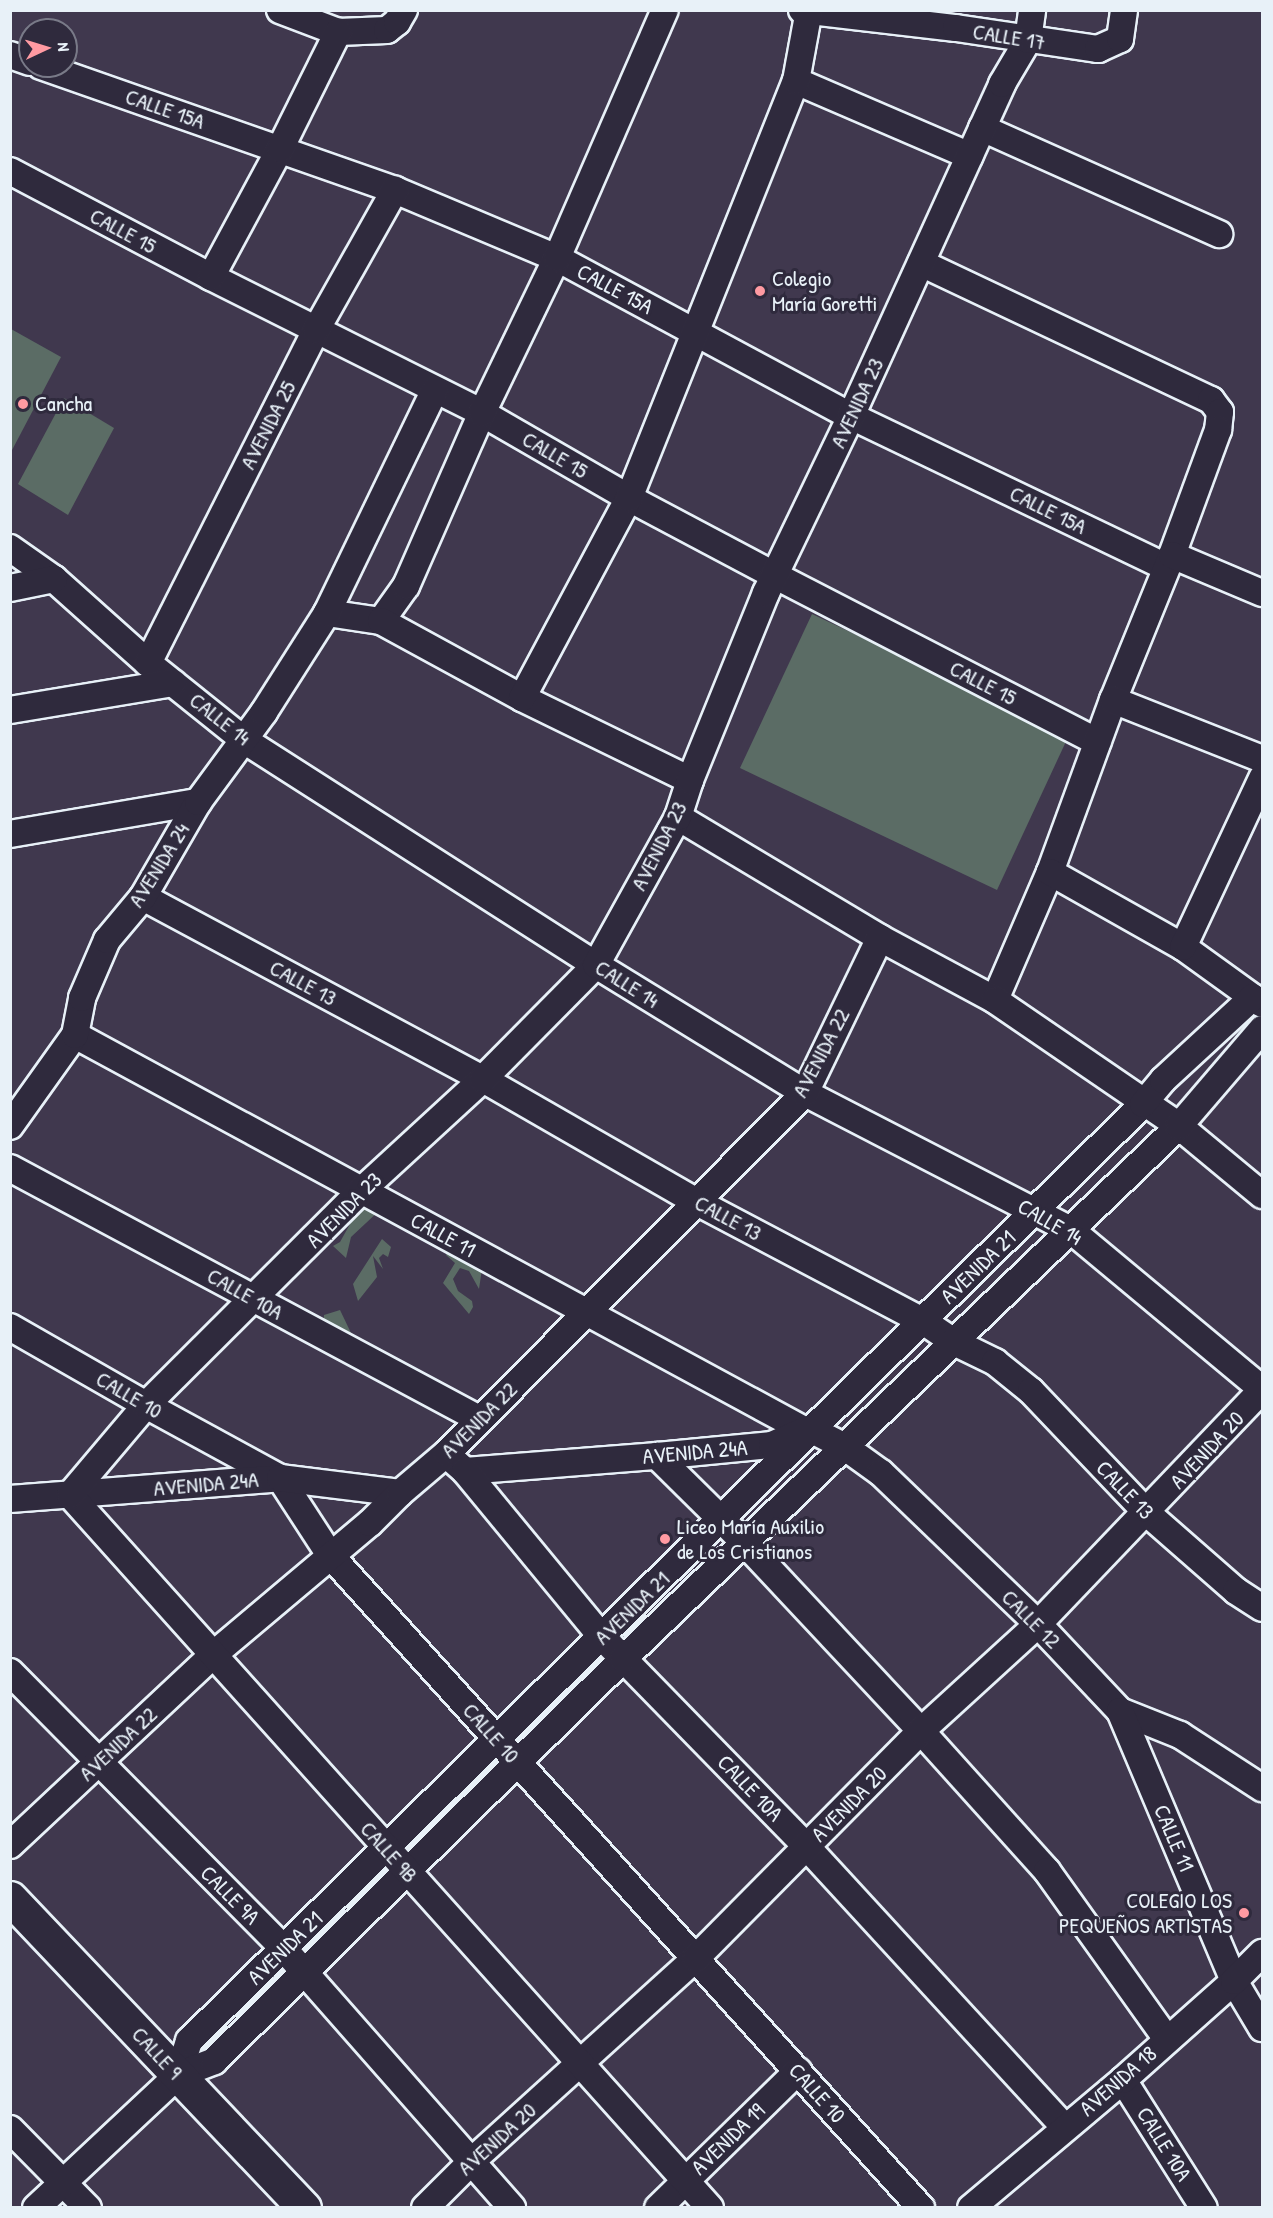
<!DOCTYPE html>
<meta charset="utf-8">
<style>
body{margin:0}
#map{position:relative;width:1273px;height:2218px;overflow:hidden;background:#40384e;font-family:"Patrick Hand",sans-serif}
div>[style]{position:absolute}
.green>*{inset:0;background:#5b6c65}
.roads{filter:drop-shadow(2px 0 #e8f1f8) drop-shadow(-2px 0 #e8f1f8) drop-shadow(0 2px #e8f1f8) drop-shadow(0 -2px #e8f1f8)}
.street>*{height:26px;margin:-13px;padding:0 13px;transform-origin:13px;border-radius:13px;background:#2f2a3d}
.secondary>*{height:33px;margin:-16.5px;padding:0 16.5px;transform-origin:16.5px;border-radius:16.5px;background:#2f2a3d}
.dots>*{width:16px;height:16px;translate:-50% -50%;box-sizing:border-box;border:3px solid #2f2a3d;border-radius:50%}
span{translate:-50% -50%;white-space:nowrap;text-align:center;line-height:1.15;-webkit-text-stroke:6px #2f2a3d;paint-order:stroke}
.street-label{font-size:22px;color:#e8f1f8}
.poi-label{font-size:22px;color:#e8f1f8}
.left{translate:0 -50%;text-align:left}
.right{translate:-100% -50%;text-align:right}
.frame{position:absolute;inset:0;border:12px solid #e8f1f8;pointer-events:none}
.north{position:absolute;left:18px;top:18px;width:60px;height:60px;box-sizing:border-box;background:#2f2a3d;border:2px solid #797a88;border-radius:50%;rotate:86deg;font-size:16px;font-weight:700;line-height:24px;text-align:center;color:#e8f1f8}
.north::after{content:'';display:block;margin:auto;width:21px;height:27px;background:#ff9aa2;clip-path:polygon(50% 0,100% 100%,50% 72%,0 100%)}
</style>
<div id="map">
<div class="green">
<i style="clip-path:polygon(11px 329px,61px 357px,11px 452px)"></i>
<i style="clip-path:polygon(64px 398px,114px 428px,68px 515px,18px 484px)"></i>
<i style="clip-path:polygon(812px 614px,1069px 735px,997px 890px,740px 768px)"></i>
<i style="clip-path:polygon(364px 1199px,381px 1209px,351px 1237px,346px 1258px,333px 1246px,340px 1242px)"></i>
<i style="clip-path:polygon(382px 1239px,391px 1247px,388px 1257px,383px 1254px,379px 1258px,383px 1269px,373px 1256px,377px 1277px,358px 1301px,353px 1284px)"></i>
<i style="clip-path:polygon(449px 1249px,482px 1269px,479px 1289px,469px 1271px,460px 1268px,453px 1279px,458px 1291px,472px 1301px,473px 1307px,469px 1314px,443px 1283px,455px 1263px,446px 1255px)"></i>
<i style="clip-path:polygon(340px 1310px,351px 1333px,341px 1342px,323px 1330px,324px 1315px)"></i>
</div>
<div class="roads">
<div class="street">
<i style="left:280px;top:10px;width:62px;rotate:20.8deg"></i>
<i style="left:338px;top:32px;width:49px;rotate:-2.3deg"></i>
<i style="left:387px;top:30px;width:13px;rotate:-39deg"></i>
<i style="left:397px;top:22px;width:14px;rotate:-60deg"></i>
<i style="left:802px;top:10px;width:155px;rotate:6.7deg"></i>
<i style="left:956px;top:28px;width:144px;rotate:8.4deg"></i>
<i style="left:1098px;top:49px;width:24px;rotate:-24deg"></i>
<i style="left:1120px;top:39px;width:29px;rotate:-82deg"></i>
<i style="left:10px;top:55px;width:21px;rotate:19deg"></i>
<i style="left:41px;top:66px;width:375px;rotate:19.3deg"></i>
<i style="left:395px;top:190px;width:176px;rotate:22.8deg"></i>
<i style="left:557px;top:258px;width:334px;rotate:28.3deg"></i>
<i style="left:851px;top:416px;width:349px;rotate:25.6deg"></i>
<i style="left:796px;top:81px;width:189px;rotate:23.3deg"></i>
<i style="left:982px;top:128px;width:260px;rotate:24.1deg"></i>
<i style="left:10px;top:171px;width:227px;rotate:27.8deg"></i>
<i style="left:211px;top:277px;width:303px;rotate:26.6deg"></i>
<i style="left:482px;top:413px;width:170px;rotate:30deg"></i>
<i style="left:629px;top:498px;width:164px;rotate:28deg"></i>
<i style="left:774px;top:575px;width:364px;rotate:27.3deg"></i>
<i style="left:921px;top:263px;width:321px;rotate:25.3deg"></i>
<i style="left:1211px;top:400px;width:15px;rotate:53deg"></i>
<i style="left:1220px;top:412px;width:18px;rotate:96deg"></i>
<i style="left:1218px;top:430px;width:133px;rotate:110.2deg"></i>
<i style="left:1172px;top:555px;width:157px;rotate:112.1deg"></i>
<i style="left:1113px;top:700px;width:183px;rotate:110.1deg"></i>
<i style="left:1050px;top:872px;width:139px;rotate:113.3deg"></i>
<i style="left:211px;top:277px;width:145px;rotate:-61.7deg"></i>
<i style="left:280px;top:149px;width:131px;rotate:-63.6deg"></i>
<i style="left:10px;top:548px;width:54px;rotate:35.2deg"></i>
<i style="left:54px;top:579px;width:126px;rotate:41.8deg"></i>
<i style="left:148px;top:663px;width:123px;rotate:38.7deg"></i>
<i style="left:244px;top:740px;width:418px;rotate:32.6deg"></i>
<i style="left:596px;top:965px;width:245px;rotate:31.5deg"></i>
<i style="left:805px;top:1093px;width:299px;rotate:27.3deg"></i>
<i style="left:1071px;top:1230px;width:249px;rotate:39.8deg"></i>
<i style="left:1172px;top:555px;width:98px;rotate:22.9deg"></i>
<i style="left:10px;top:588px;width:45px;rotate:-11.6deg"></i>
<i style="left:327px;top:613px;width:55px;rotate:8.4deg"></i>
<i style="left:381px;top:621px;width:43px;rotate:-54.5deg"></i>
<i style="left:406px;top:586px;width:189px;rotate:-66.3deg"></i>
<i style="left:482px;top:413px;width:172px;rotate:-64.2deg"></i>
<i style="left:557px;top:258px;width:270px;rotate:-66.5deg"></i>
<i style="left:381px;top:621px;width:161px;rotate:28.6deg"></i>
<i style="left:522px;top:698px;width:187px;rotate:26deg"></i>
<i style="left:148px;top:663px;width:373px;rotate:-63.2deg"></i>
<i style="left:316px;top:330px;width:161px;rotate:-60.6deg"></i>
<i style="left:522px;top:698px;width:227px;rotate:-61.9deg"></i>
<i style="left:629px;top:498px;width:449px;rotate:-68.2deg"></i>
<i style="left:796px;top:81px;width:72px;rotate:-79.6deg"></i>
<i style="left:1113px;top:700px;width:160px;rotate:21.6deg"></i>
<i style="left:10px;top:710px;width:165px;rotate:-9.4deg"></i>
<i style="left:678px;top:817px;width:235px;rotate:30.9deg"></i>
<i style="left:880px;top:938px;width:131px;rotate:28.3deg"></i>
<i style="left:995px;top:1000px;width:223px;rotate:34.4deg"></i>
<i style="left:1179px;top:1126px;width:108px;rotate:39.7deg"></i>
<i style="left:10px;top:834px;width:191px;rotate:-9.7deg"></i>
<i style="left:1050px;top:872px;width:153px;rotate:29.4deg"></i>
<i style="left:1183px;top:947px;width:97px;rotate:35.8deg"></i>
<i style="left:143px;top:897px;width:386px;rotate:28.2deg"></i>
<i style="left:483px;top:1079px;width:247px;rotate:29.9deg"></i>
<i style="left:697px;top:1202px;width:255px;rotate:27.8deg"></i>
<i style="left:923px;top:1321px;width:37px;rotate:34deg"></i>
<i style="left:954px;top:1342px;width:46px;rotate:26deg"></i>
<i style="left:995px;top:1362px;width:46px;rotate:38.9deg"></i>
<i style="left:1031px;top:1391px;width:168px;rotate:46.4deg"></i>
<i style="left:1147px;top:1513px;width:118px;rotate:41.2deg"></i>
<i style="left:1236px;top:1591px;width:31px;rotate:33deg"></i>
<i style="left:1183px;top:947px;width:187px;rotate:-64.9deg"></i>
<i style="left:75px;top:1035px;width:829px;rotate:28.45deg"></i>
<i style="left:804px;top:1430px;width:8px"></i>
<i style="left:812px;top:1430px;width:37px;rotate:27deg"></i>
<i style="left:845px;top:1447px;width:44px;rotate:35.8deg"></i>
<i style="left:881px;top:1473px;width:218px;rotate:43.9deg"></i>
<i style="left:1038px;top:1624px;width:120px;rotate:46.7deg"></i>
<i style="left:1120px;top:1711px;width:65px;rotate:21.8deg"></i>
<i style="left:1180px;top:1735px;width:98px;rotate:32.9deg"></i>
<i style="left:10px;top:1126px;width:112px;rotate:-54.5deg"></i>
<i style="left:75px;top:1035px;width:38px;rotate:-79deg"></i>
<i style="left:82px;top:998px;width:63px;rotate:-66.7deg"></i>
<i style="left:107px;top:940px;width:56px;rotate:-50.1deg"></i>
<i style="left:143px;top:897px;width:110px;rotate:-59.9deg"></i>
<i style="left:198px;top:802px;width:112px;rotate:-53.7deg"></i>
<i style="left:264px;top:712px;width:117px;rotate:-57.5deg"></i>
<i style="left:327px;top:613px;width:248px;rotate:-64.2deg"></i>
<i style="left:10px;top:1168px;width:532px;rotate:28.15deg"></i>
<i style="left:10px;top:1327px;width:157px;rotate:29.8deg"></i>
<i style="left:146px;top:1405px;width:153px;rotate:28.6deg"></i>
<i style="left:280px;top:1478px;width:92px;rotate:57deg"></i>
<i style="left:330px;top:1555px;width:881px;rotate:47.85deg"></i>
<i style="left:657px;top:1456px;width:124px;rotate:44.7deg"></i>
<i style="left:745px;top:1543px;width:258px;rotate:46.9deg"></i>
<i style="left:921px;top:1731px;width:188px;rotate:48deg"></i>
<i style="left:1047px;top:1871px;width:206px;rotate:54.5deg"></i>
<i style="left:455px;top:1462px;width:13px;rotate:42deg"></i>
<i style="left:465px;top:1471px;width:193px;rotate:-4.5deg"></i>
<i style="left:657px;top:1456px;width:116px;rotate:-5.5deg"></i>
<i style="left:772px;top:1445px;width:34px;rotate:-24deg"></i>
<i style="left:465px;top:1471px;width:215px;rotate:50.5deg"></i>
<i style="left:602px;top:1637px;width:292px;rotate:45.7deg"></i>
<i style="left:806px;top:1846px;width:381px;rotate:47.4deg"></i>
<i style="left:10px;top:1499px;width:271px;rotate:-4.4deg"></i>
<i style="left:280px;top:1478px;width:121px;rotate:7.1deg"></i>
<i style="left:10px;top:1672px;width:390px;rotate:45.3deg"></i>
<i style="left:284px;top:1949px;width:345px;rotate:48.6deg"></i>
<i style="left:1120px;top:1711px;width:293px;rotate:67.1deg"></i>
<i style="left:1234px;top:1981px;width:55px;rotate:59.2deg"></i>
<i style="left:10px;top:1845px;width:278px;rotate:-43.1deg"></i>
<i style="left:213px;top:1655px;width:205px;rotate:-40.1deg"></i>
<i style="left:370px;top:1523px;width:42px;rotate:-45deg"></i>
<i style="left:400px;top:1493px;width:62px;rotate:-40.4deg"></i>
<i style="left:447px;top:1453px;width:508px;rotate:-45.16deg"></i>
<i style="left:805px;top:1093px;width:172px;rotate:-64.2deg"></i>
<i style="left:178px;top:2075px;width:36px;rotate:-72deg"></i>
<i style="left:189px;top:2041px;width:1337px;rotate:-44.48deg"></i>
<i style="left:1143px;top:1104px;width:31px;rotate:-50deg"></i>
<i style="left:1163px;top:1080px;width:122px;rotate:-42.7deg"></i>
<i style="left:1123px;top:2080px;width:151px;rotate:57.7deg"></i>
<i style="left:10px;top:2129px;width:111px;rotate:45.4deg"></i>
<i style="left:36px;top:2208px;width:195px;rotate:-43.1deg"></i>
<i style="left:178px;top:2075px;width:39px;rotate:-21deg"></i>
<i style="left:214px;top:2061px;width:573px;rotate:-44.51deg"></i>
<i style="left:623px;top:1659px;width:770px;rotate:-43.79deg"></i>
<i style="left:1179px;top:1126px;width:128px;rotate:-49.4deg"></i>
<i style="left:425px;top:2208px;width:66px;rotate:-45deg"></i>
<i style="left:472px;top:2161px;width:302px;rotate:-42.2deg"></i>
<i style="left:696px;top:1958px;width:320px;rotate:-45.3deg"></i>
<i style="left:921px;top:1731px;width:159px;rotate:-42.4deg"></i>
<i style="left:1038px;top:1624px;width:324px;rotate:-46.3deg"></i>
<i style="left:658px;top:2208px;width:196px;rotate:-44.4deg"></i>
<i style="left:710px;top:2208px;width:958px;rotate:-131.91deg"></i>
<i style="left:70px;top:1495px;width:118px;rotate:-49.8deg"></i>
<i style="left:146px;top:1405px;width:303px;rotate:-44.9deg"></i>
<i style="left:361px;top:1191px;width:166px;rotate:-42.6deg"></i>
<i style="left:483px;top:1079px;width:161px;rotate:-45.3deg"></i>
<i style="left:596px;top:965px;width:169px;rotate:-61deg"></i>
<i style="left:678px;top:817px;width:39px;rotate:-72deg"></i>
<i style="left:690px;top:780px;width:202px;rotate:-67.9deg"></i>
<i style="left:766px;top:593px;width:196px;rotate:-64.3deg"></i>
<i style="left:851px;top:416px;width:365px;rotate:-65.5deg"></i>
<i style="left:1002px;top:84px;width:51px;rotate:-59.4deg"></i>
<i style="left:1028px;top:40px;width:30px;rotate:-82deg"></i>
<i style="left:971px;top:2208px;width:199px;rotate:-40.1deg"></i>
<i style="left:1123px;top:2080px;width:149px;rotate:-41.7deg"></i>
<i style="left:1234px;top:1981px;width:40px;rotate:-45deg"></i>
</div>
<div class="secondary">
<i style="left:10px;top:1898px;width:427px;rotate:46.5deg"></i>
</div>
</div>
<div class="dots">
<i style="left:760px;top:291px;background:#ff9aa2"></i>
<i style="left:23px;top:404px;background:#ff9aa2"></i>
<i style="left:665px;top:1539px;background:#ff9aa2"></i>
<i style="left:1244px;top:1913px;background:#ff9aa2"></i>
</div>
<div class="street-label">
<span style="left:1009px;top:37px;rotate:9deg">CALLE 17</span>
<span style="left:165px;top:109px;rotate:19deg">CALLE 15A</span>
<span style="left:123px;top:231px;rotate:28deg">CALLE 15</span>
<span style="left:615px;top:289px;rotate:28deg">CALLE 15A</span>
<span style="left:857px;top:403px;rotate:-65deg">AVENIDA 23</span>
<span style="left:268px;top:425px;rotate:-63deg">AVENIDA 25</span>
<span style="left:555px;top:455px;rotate:30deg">CALLE 15</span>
<span style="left:1048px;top:510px;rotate:26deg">CALLE 15A</span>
<span style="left:983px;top:683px;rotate:27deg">CALLE 15</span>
<span style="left:220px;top:719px;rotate:38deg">CALLE 14</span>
<span style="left:659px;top:846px;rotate:-63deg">AVENIDA 23</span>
<span style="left:159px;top:865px;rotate:-58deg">AVENIDA 24</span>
<span style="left:303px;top:983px;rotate:28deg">CALLE 13</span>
<span style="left:627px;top:984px;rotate:32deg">CALLE 14</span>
<span style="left:821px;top:1053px;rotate:-62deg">AVENIDA 22</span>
<span style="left:344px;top:1210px;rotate:-45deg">AVENIDA 23</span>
<span style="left:728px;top:1218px;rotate:28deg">CALLE 13</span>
<span style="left:1050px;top:1222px;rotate:30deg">CALLE 14</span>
<span style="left:443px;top:1235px;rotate:28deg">CALLE 11</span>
<span style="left:978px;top:1267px;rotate:-44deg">AVENIDA 21</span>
<span style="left:245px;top:1294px;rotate:29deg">CALLE 10A</span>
<span style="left:129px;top:1395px;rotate:30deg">CALLE 10</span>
<span style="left:479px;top:1420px;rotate:-45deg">AVENIDA 22</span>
<span style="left:1207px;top:1450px;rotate:-47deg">AVENIDA 20</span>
<span style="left:695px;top:1452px;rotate:-5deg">AVENIDA 24A</span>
<span style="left:206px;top:1484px;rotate:-5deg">AVENIDA 24A</span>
<span style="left:1125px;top:1490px;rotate:46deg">CALLE 13</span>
<span style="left:632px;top:1608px;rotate:-44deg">AVENIDA 21</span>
<span style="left:1031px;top:1619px;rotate:45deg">CALLE 12</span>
<span style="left:491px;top:1733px;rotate:48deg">CALLE 10</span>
<span style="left:118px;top:1744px;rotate:-43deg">AVENIDA 22</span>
<span style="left:750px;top:1788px;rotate:46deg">CALLE 10A</span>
<span style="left:849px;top:1804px;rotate:-45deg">AVENIDA 20</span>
<span style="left:1174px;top:1838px;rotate:67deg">CALLE 11</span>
<span style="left:389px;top:1852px;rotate:48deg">CALLE 9B</span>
<span style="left:230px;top:1895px;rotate:45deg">CALLE 9A</span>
<span style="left:285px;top:1948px;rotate:-44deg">AVENIDA 21</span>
<span style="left:157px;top:2053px;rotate:47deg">CALLE 9</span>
<span style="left:1118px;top:2081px;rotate:-41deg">AVENIDA 18</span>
<span style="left:817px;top:2093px;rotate:48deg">CALLE 10</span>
<span style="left:497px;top:2139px;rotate:-42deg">AVENIDA 20</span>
<span style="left:728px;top:2139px;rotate:-44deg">AVENIDA 19</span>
<span style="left:1164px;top:2144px;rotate:58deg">CALLE 10A</span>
</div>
<div class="poi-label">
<span class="left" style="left:772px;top:291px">Colegio<br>María Goretti</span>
<span class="left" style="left:35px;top:404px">Cancha</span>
<span class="left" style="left:677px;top:1539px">Liceo María Auxilio<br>de Los Cristianos</span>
<span class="right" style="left:1232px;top:1913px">COLEGIO LOS<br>PEQUEÑOS ARTISTAS</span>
</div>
<div class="frame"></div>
<div class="north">N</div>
</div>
